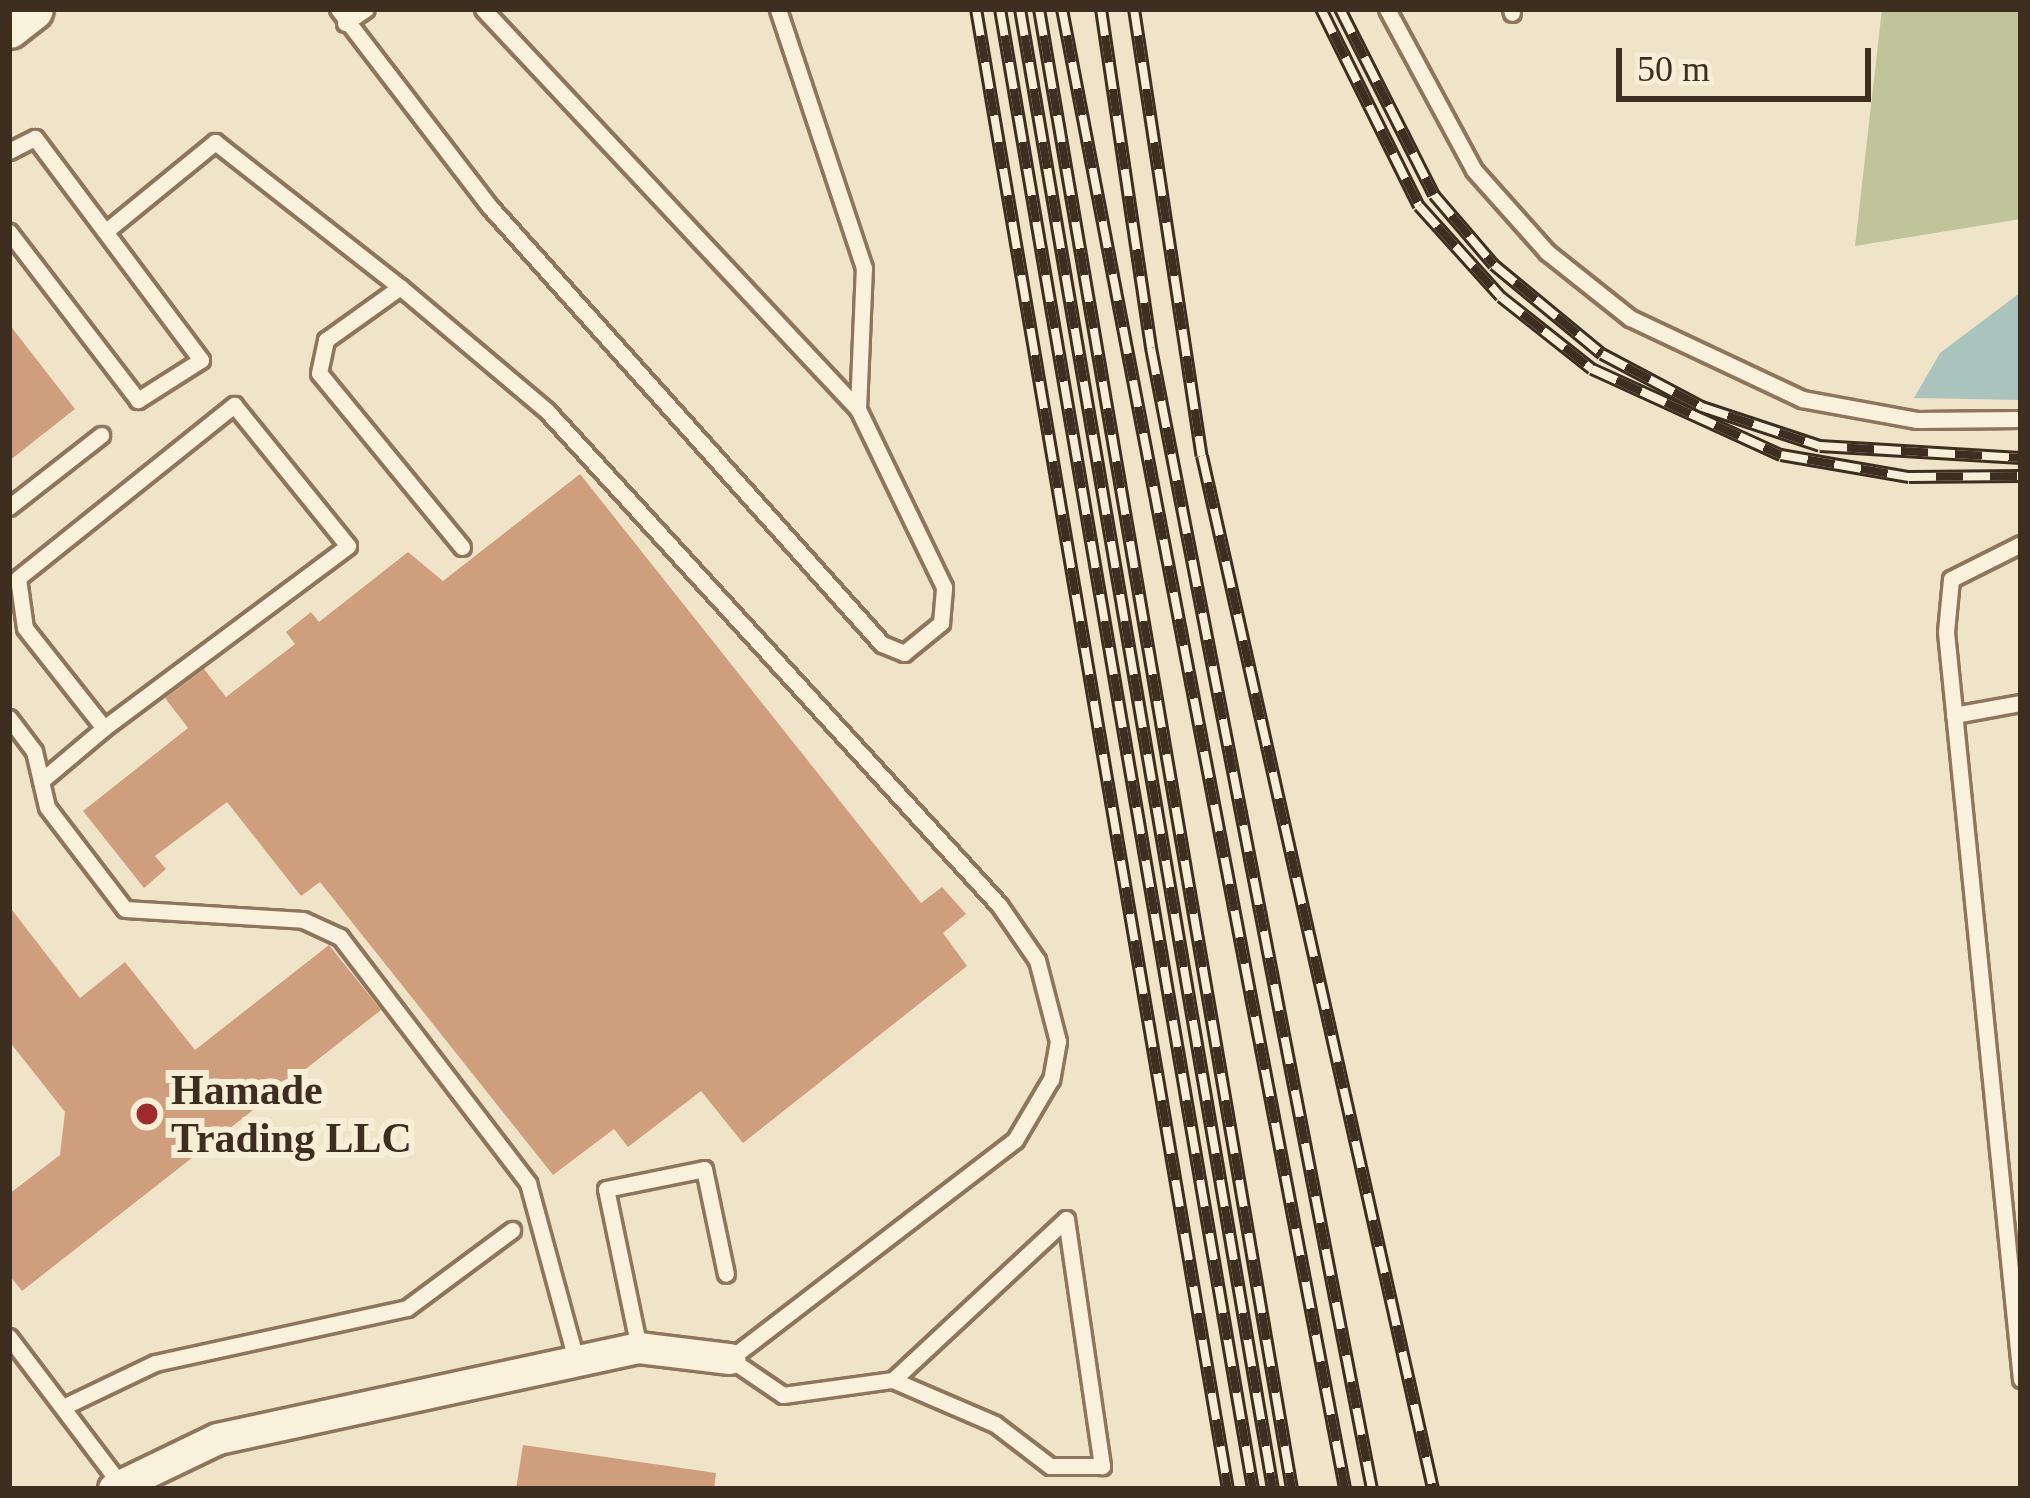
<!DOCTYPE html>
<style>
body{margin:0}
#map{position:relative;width:2030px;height:1498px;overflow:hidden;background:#f0e4c8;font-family:"Times New Roman",serif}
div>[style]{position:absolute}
.cemetery>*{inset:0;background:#bfc49a}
.water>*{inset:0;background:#a9c4bc}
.building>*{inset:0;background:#cf9f7d}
.roads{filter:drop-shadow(3px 0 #8d765c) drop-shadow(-3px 0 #8d765c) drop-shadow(0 3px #8d765c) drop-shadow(0 -3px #8d765c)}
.lane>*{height:15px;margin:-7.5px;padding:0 7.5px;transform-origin:7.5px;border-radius:7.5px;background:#faf1dc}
.street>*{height:30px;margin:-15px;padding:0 15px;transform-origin:15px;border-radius:15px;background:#faf1dc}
.secondary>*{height:42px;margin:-21px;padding:0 21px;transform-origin:21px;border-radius:21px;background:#faf1dc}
.rail>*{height:14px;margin-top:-7px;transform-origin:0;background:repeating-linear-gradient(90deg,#f7eed8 0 27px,#3d2e20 0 54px);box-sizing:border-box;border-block:3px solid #3d2e20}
.dots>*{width:33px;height:33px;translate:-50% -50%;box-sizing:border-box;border:6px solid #f7eed8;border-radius:50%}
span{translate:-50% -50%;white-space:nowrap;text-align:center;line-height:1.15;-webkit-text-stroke:12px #f7eed8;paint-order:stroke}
.poi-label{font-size:42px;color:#3d2e20;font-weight:700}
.left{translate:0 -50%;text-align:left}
.frame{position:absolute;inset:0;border:12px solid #3d2e20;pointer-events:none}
.scale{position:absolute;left:1616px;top:48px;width:255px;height:54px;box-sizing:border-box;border:6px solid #3d2e20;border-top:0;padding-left:15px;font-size:36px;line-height:42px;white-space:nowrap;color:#3d2e20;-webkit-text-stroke:9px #f7eed8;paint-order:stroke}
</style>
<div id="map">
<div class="cemetery">
<i style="clip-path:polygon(1882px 9px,2021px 9px,2021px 219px,1855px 246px)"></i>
</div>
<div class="water">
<i style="clip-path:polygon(2021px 292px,2021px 400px,1914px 398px,1940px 353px)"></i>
</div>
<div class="building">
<i style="clip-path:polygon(9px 324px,75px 409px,9px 461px)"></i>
<i style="clip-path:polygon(580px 474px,921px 903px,942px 887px,966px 914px,943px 933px,967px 966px,743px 1143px,701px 1091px,628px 1147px,614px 1129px,553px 1175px,320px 882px,301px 896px,227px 802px,155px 856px,166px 869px,144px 888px,83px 811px,188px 728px,165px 698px,204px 669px,226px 697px,295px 644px,286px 632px,311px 612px,319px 622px,408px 552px,443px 581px)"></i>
<i style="clip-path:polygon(9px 906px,80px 998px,125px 962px,195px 1050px,329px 945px,381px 1010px,22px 1291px,9px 1275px,9px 1194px,60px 1155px,65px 1112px,9px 1041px)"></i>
<i style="clip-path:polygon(523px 1445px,716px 1473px,714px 1489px,516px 1489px)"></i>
</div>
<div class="roads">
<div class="lane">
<i style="left:338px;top:9px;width:250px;rotate:52.5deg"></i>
<i style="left:490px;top:207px;width:587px;rotate:48.11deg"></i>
<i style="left:882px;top:644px;width:24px;rotate:22deg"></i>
<i style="left:904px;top:653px;width:48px;rotate:-39deg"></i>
<i style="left:941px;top:623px;width:36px;rotate:-85deg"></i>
<i style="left:944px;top:587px;width:198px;rotate:-115.8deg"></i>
<i style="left:858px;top:409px;width:141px;rotate:-87.6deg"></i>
<i style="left:864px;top:268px;width:273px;rotate:-108.4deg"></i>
<i style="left:483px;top:9px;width:548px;rotate:46.85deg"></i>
<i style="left:1387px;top:9px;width:183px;rotate:61.6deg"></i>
<i style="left:1474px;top:170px;width:110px;rotate:48.3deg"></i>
<i style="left:1547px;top:252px;width:106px;rotate:38.5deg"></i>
<i style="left:1630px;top:318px;width:190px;rotate:25.2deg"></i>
<i style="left:1802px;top:399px;width:116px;rotate:10.4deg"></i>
<i style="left:1916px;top:420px;width:105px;rotate:-0.5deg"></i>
<i style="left:1511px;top:9px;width:4px;rotate:76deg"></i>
<i style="left:345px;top:23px;width:25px;rotate:-34deg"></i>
<i style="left:9px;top:151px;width:29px;rotate:-27deg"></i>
<i style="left:35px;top:138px;width:277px;rotate:53.2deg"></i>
<i style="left:201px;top:360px;width:75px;rotate:147.6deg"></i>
<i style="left:138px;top:400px;width:212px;rotate:-127.5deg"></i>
<i style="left:106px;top:231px;width:141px;rotate:-39.2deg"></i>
<i style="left:215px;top:142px;width:235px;rotate:38.1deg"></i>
<i style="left:9px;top:507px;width:117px;rotate:-38deg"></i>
<i style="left:2021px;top:544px;width:78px;rotate:153.4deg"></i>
<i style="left:1951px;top:579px;width:53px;rotate:95.4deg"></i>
<i style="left:1946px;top:632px;width:751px;rotate:84.27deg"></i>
<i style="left:462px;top:547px;width:225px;rotate:-129.4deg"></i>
<i style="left:319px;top:373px;width:34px;rotate:-78deg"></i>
<i style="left:326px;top:340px;width:91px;rotate:-35.6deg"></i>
<i style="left:400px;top:287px;width:192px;rotate:40.1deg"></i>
<i style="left:547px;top:411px;width:670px;rotate:47.54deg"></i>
<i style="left:999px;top:905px;width:67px;rotate:55.4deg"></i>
<i style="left:1037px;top:960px;width:84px;rotate:75.5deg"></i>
<i style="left:1058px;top:1041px;width:39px;rotate:100deg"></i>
<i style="left:1051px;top:1079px;width:71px;rotate:120.5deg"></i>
<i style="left:1015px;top:1140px;width:359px;rotate:142.5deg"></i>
<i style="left:730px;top:1359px;width:64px;rotate:34.2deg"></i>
<i style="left:783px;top:1395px;width:111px;rotate:-7.8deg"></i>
<i style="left:893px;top:1380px;width:236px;rotate:-42.9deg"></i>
<i style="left:1066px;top:1219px;width:250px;rotate:81.7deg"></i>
<i style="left:1102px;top:1466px;width:52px;rotate:180deg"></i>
<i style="left:1050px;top:1466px;width:69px;rotate:-142.6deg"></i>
<i style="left:995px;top:1424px;width:111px;rotate:-156.7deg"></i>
<i style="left:1954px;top:715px;width:68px;rotate:-10.2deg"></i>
<i style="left:9px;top:718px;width:41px;rotate:52.9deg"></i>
<i style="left:34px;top:751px;width:57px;rotate:76.9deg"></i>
<i style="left:47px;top:807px;width:128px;rotate:52.6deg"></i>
<i style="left:125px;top:909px;width:178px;rotate:3.5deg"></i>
<i style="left:303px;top:920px;width:41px;rotate:24.7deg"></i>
<i style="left:340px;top:937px;width:310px;rotate:52.6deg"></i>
<i style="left:528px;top:1183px;width:187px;rotate:74.8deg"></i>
<i style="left:41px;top:781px;width:82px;rotate:-40.1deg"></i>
<i style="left:104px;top:728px;width:127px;rotate:-128.3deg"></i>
<i style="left:25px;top:628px;width:50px;rotate:-98deg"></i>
<i style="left:18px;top:578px;width:277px;rotate:-38.7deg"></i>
<i style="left:234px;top:405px;width:181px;rotate:51deg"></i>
<i style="left:348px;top:546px;width:304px;rotate:143.3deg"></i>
<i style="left:9px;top:1337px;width:186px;rotate:52.9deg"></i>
<i style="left:639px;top:1348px;width:162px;rotate:-101.7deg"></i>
<i style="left:606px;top:1189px;width:100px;rotate:-11.5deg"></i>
<i style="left:704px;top:1169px;width:107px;rotate:78.2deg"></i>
<i style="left:63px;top:1407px;width:102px;rotate:-25.6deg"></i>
<i style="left:155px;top:1363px;width:258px;rotate:-12.3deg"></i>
<i style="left:407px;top:1308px;width:131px;rotate:-36.6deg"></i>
</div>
<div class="street">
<i style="left:114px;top:1489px;width:115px;rotate:-25.7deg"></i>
<i style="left:218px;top:1439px;width:431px;rotate:-12.2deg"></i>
<i style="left:639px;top:1348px;width:92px;rotate:6.9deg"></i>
</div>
<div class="secondary">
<i style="left:9px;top:27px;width:29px;rotate:-38deg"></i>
</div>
</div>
<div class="rail">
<i style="left:976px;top:9px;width:1501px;rotate:80.34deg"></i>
<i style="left:1000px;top:9px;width:1501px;rotate:80.3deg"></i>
<i style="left:1020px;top:9px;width:1501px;rotate:80.3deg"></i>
<i style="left:1039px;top:9px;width:1501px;rotate:80.3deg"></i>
<i style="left:1062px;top:9px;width:1507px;rotate:79.17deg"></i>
<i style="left:1101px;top:9px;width:343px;rotate:81.6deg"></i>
<i style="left:1151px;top:348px;width:1162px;rotate:79.04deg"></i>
<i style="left:1134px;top:9px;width:452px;rotate:81.4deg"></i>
<i style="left:1202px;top:456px;width:1059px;rotate:77.39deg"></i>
<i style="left:1321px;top:9px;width:220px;rotate:63.6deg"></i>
<i style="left:1419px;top:206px;width:122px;rotate:48deg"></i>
<i style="left:1501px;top:297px;width:116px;rotate:38.4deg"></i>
<i style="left:1592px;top:369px;width:208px;rotate:24.5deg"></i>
<i style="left:1781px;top:455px;width:130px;rotate:9.8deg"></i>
<i style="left:1909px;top:477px;width:112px;rotate:-0.5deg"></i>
<i style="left:1340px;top:9px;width:208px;rotate:63.2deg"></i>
<i style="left:1434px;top:195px;width:92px;rotate:49.4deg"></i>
<i style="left:1494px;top:265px;width:140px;rotate:39.5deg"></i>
<i style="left:1602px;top:354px;width:113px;rotate:27.9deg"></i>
<i style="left:1702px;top:407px;width:124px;rotate:18.3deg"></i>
<i style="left:1820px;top:446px;width:201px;rotate:3.4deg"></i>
</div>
<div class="dots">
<i style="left:147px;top:1114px;background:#9e2a2b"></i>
</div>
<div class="poi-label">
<span class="left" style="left:171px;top:1114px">Hamade<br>Trading LLC</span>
</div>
<div class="frame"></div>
<div class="scale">50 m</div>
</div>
